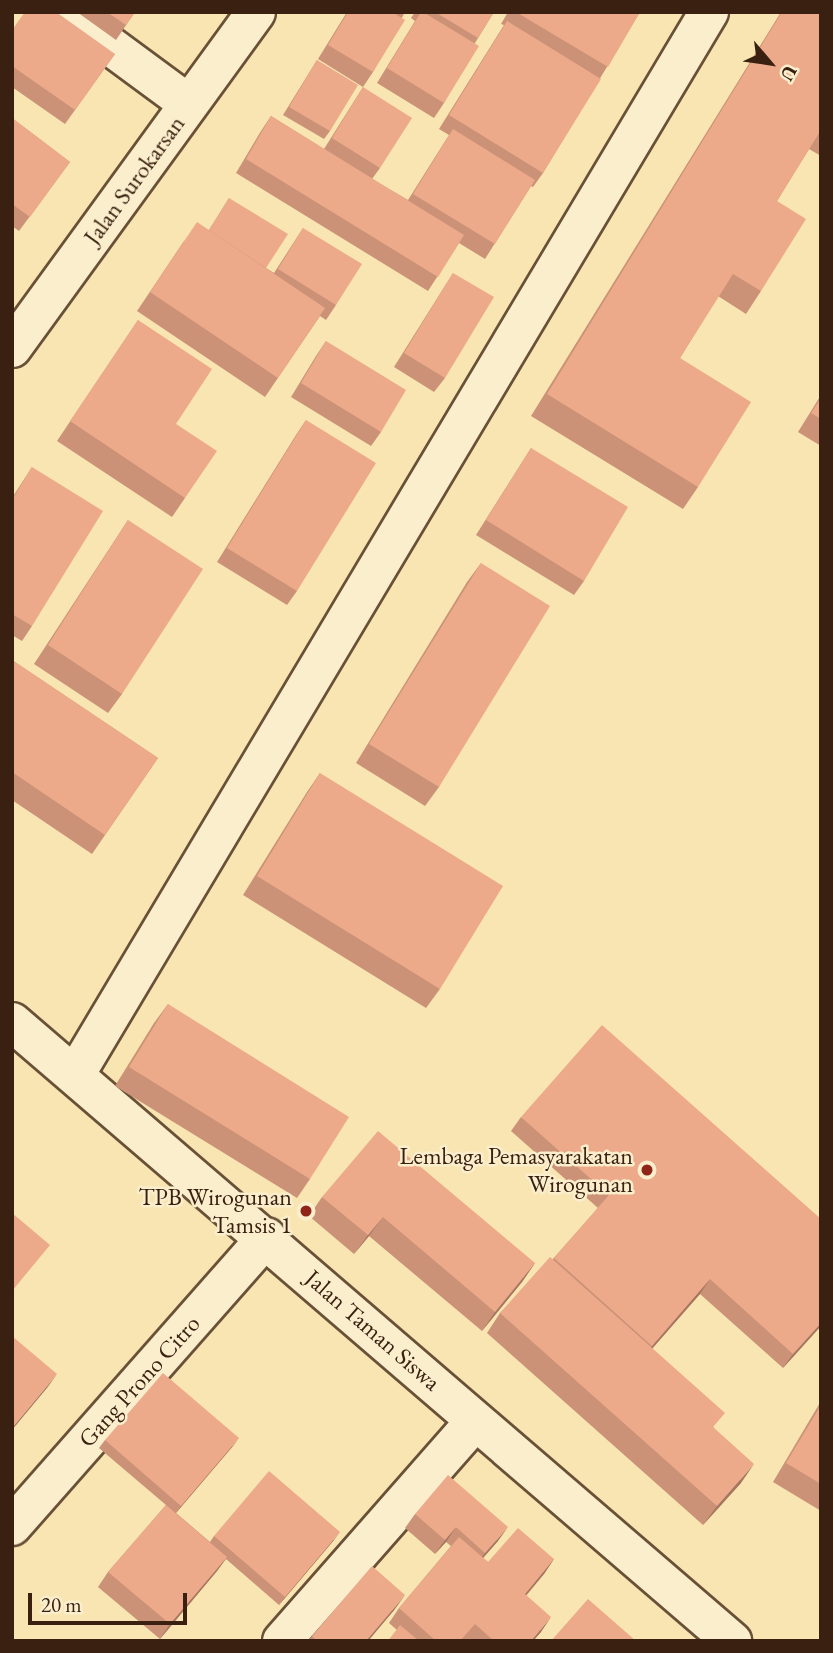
<!DOCTYPE html>
<style>
body{margin:0}
#map{position:relative;width:833px;height:1653px;overflow:hidden;background:#f8e5b2;font-family:"EB Garamond",serif}
div>[style]{position:absolute}
.roads{filter:drop-shadow(2px 0 #695138) drop-shadow(-2px 0 #695138) drop-shadow(0 2px #695138) drop-shadow(0 -2px #695138)}
.street>*{height:38px;margin:-19px;padding:0 19px;transform-origin:19px;border-radius:19px;background:#faeecd}
.secondary>*{height:38px;margin:-19px;padding:0 19px;transform-origin:19px;border-radius:19px;background:#faeecd}
.wall>*{inset:0;background:#cb9277}
.shaded-wall>*{inset:0;background:#a57761}
.building>*{inset:0;background:#ecaa8a}
.dots>*{width:19px;height:19px;translate:-50% -50%;box-sizing:border-box;border:4px solid #faeecd;border-radius:50%}
span{translate:-50% -50%;white-space:nowrap;text-align:center;line-height:1.15;-webkit-text-stroke:5px #faeecd;paint-order:stroke}
.street-label{font-size:24px;color:#392010}
.poi-label{font-size:24px;color:#392010}
.right{translate:-100% -50%;text-align:right}
.frame{position:absolute;inset:0;border:14px solid #392010;pointer-events:none}
.north{position:absolute;left:735px;top:28px;width:70px;height:70px;-webkit-text-stroke:5px #faeecd;paint-order:stroke;rotate:119deg;font-size:19px;font-weight:700;line-height:28px;text-align:center;color:#392010}
.north::after{content:'';display:block;margin:auto;width:24px;height:32px;background:#392010;clip-path:polygon(50% 0,100% 100%,50% 72%,0 100%)}
.scale{position:absolute;left:28px;top:1593px;width:159px;height:32px;box-sizing:border-box;border:4px solid #392010;border-top:0;padding-left:9px;font-size:21px;line-height:24px;white-space:nowrap;color:#392010;-webkit-text-stroke:5px #faeecd;paint-order:stroke}
</style>
<div id="map">
<div class="roads">
<div class="street">
<i style="left:64px;top:12px;width:155px;rotate:36.4deg"></i>
<i style="left:12px;top:348px;width:415px;rotate:-54deg"></i>
<i style="left:75px;top:1075px;width:1238px;rotate:-59.19deg"></i>
<i style="left:12px;top:1526px;width:385px;rotate:-48.6deg"></i>
<i style="left:282px;top:1641px;width:293px;rotate:-48.7deg"></i>
</div>
<div class="secondary">
<i style="left:12px;top:1022px;width:950px;rotate:40.69deg"></i>
</div>
</div>
<div class="wall">
<i style="clip-path:polygon(77px 12px,135px 12px,116px 40px)"></i>
<i style="clip-path:polygon(347px 12px,405px 12px,373px 72px,363px 87px,318px 59px)"></i>
<i style="clip-path:polygon(415px 12px,494px 12px,475px 43px,444px 103px,434px 118px,377px 83px,415px 21px,411px 18px)"></i>
<i style="clip-path:polygon(508px 12px,640px 12px,543px 173px,533px 187px,531px 186px,485px 259px,459px 243px,428px 291px,236px 173px,261px 131px,271px 116px,324px 149px,363px 87px,380px 168px,372px 179px,408px 200px,449px 135px,439px 129px,504px 25px,501px 24px)"></i>
<i style="clip-path:polygon(781px 12px,821px 12px,821px 156px,809px 149px,777px 201px,761px 291px,746px 314px,718px 296px,680px 358px,698px 487px,683px 509px,531px 416px)"></i>
<i style="clip-path:polygon(12px 30px,115px 54px,65px 124px,12px 87px)"></i>
<i style="clip-path:polygon(317px 60px,330px 131px,324px 139px,283px 115px)"></i>
<i style="clip-path:polygon(12px 118px,70px 162px,19px 231px,12px 226px)"></i>
<i style="clip-path:polygon(229px 198px,266px 268px,274px 273px,303px 228px,336px 305px,326px 320px,320px 316px,265px 397px,137px 311px,184px 241px,209px 230px)"></i>
<i style="clip-path:polygon(453px 273px,445px 378px,434px 392px,394px 367px)"></i>
<i style="clip-path:polygon(138px 320px,176px 424px,185px 498px,172px 517px,57px 441px)"></i>
<i style="clip-path:polygon(326px 341px,381px 432px,371px 446px,291px 397px,316px 356px)"></i>
<i style="clip-path:polygon(821px 395px,821px 446px,798px 432px)"></i>
<i style="clip-path:polygon(306px 420px,297px 591px,287px 605px,217px 562px,296px 435px)"></i>
<i style="clip-path:polygon(531px 448px,584px 581px,574px 595px,476px 535px)"></i>
<i style="clip-path:polygon(32px 467px,32px 626px,22px 641px,12px 635px,12px 498px)"></i>
<i style="clip-path:polygon(128px 520px,122px 694px,108px 713px,34px 664px)"></i>
<i style="clip-path:polygon(481px 563px,439px 787px,425px 806px,356px 763px,467px 582px)"></i>
<i style="clip-path:polygon(12px 660px,158px 758px,92px 854px,12px 800px)"></i>
<i style="clip-path:polygon(320px 773px,440px 989px,426px 1008px,243px 895px,307px 792px)"></i>
<i style="clip-path:polygon(168px 1004px,310px 1179px,297px 1198px,115px 1086px,154px 1023px)"></i>
<i style="clip-path:polygon(521px 1117px,821px 1326px,783px 1368px,700px 1294px,652px 1349px,714px 1428px,741px 1483px,703px 1525px,487px 1333px,500px 1313px,552px 1260px,598px 1208px,511px 1131px)"></i>
<i style="clip-path:polygon(322px 1197px,535px 1263px,522px 1282px,482px 1331px,369px 1236px,354px 1254px,309px 1216px)"></i>
<i style="clip-path:polygon(821px 1401px,821px 1511px,773px 1482px)"></i>
<i style="clip-path:polygon(105px 1440px,233px 1446px,176px 1513px,210px 1542px,214px 1536px,334px 1540px,279px 1605px,226px 1559px,217px 1571px,160px 1639px,98px 1587px,108px 1572px,166px 1505px,99px 1448px)"></i>
<i style="clip-path:polygon(415px 1514px,498px 1541px,483px 1558px,488px 1562px,554px 1559px,544px 1574px,526px 1596px,541px 1632px,533px 1641px,467px 1641px,465px 1639px,463px 1641px,388px 1641px,397px 1630px,389px 1623px,399px 1608px,451px 1546px,446px 1542px,435px 1554px,405px 1528px)"></i>
<i style="clip-path:polygon(395px 1609px,368px 1641px,308px 1641px,312px 1636px)"></i>
</div>
<div class="shaded-wall">
<i style="clip-path:polygon(383px 1217px,369px 1236px,354px 1254px,368px 1235px)"></i>
<i style="clip-path:polygon(535px 1263px,522px 1282px,482px 1331px,495px 1312px)"></i>
<i style="clip-path:polygon(710px 1279px,700px 1294px,642px 1360px,652px 1346px)"></i>
<i style="clip-path:polygon(821px 1323px,821px 1326px,783px 1368px,793px 1354px)"></i>
<i style="clip-path:polygon(57px 1374px,47px 1388px,12px 1430px,12px 1428px)"></i>
<i style="clip-path:polygon(239px 1438px,233px 1446px,175px 1514px,181px 1506px)"></i>
<i style="clip-path:polygon(754px 1464px,741px 1483px,703px 1525px,717px 1506px)"></i>
<i style="clip-path:polygon(456px 1527px,446px 1542px,435px 1554px,445px 1540px)"></i>
<i style="clip-path:polygon(508px 1527px,498px 1541px,475px 1567px,485px 1553px)"></i>
<i style="clip-path:polygon(340px 1532px,334px 1540px,279px 1605px,285px 1597px)"></i>
<i style="clip-path:polygon(227px 1557px,217px 1571px,160px 1639px,170px 1624px)"></i>
<i style="clip-path:polygon(554px 1559px,544px 1574px,514px 1609px,525px 1594px)"></i>
<i style="clip-path:polygon(405px 1595px,395px 1609px,368px 1641px,366px 1641px)"></i>
<i style="clip-path:polygon(551px 1617px,541px 1632px,533px 1641px,531px 1641px)"></i>
</div>
<div class="building">
<i style="clip-path:polygon(25px 12px,56px 12px,115px 54px,75px 110px,12px 66px,12px 30px)"></i>
<i style="clip-path:polygon(107px 12px,135px 12px,126px 25px)"></i>
<i style="clip-path:polygon(348px 12px,392px 12px,405px 20px,373px 72px,328px 45px)"></i>
<i style="clip-path:polygon(421px 12px,423px 12px,479px 46px,444px 103px,387px 68px)"></i>
<i style="clip-path:polygon(435px 12px,494px 12px,478px 38px)"></i>
<i style="clip-path:polygon(516px 12px,640px 12px,608px 67px)"></i>
<i style="clip-path:polygon(782px 12px,821px 12px,821px 130px,777px 201px,806px 219px,761px 291px,733px 274px,680px 358px,751px 402px,698px 487px,547px 394px)"></i>
<i style="clip-path:polygon(507px 21px,601px 79px,543px 173px,449px 115px)"></i>
<i style="clip-path:polygon(317px 60px,358px 85px,330px 131px,289px 107px)"></i>
<i style="clip-path:polygon(363px 87px,412px 118px,380px 168px,332px 138px)"></i>
<i style="clip-path:polygon(271px 116px,464px 235px,438px 277px,246px 159px)"></i>
<i style="clip-path:polygon(12px 118px,70px 162px,30px 217px,12px 204px)"></i>
<i style="clip-path:polygon(453px 129px,535px 180px,495px 244px,413px 194px)"></i>
<i style="clip-path:polygon(229px 198px,288px 234px,266px 268px,209px 230px)"></i>
<i style="clip-path:polygon(197px 222px,325px 308px,278px 378px,150px 292px)"></i>
<i style="clip-path:polygon(303px 228px,362px 264px,336px 305px,278px 269px)"></i>
<i style="clip-path:polygon(453px 273px,494px 297px,445px 378px,404px 353px)"></i>
<i style="clip-path:polygon(138px 320px,212px 369px,176px 424px,217px 451px,185px 498px,70px 421px)"></i>
<i style="clip-path:polygon(326px 341px,406px 390px,381px 432px,301px 383px)"></i>
<i style="clip-path:polygon(821px 398px,821px 419px,811px 413px)"></i>
<i style="clip-path:polygon(306px 420px,376px 463px,297px 591px,227px 548px)"></i>
<i style="clip-path:polygon(531px 448px,628px 507px,584px 581px,486px 520px)"></i>
<i style="clip-path:polygon(32px 467px,103px 511px,32px 626px,12px 614px,12px 500px)"></i>
<i style="clip-path:polygon(128px 520px,203px 569px,122px 694px,48px 645px)"></i>
<i style="clip-path:polygon(481px 563px,550px 606px,439px 787px,369px 744px)"></i>
<i style="clip-path:polygon(12px 660px,158px 758px,105px 835px,12px 772px)"></i>
<i style="clip-path:polygon(320px 773px,503px 886px,440px 989px,257px 876px)"></i>
<i style="clip-path:polygon(168px 1004px,349px 1117px,310px 1179px,129px 1067px)"></i>
<i style="clip-path:polygon(602px 1025px,821px 1219px,821px 1323px,793px 1354px,710px 1279px,652px 1346px,554px 1258px,609px 1195px,521px 1117px)"></i>
<i style="clip-path:polygon(378px 1131px,535px 1263px,495px 1312px,383px 1217px,368px 1235px,322px 1197px)"></i>
<i style="clip-path:polygon(12px 1213px,50px 1245px,12px 1291px)"></i>
<i style="clip-path:polygon(550px 1257px,725px 1413px,713px 1427px,754px 1464px,717px 1506px,500px 1313px)"></i>
<i style="clip-path:polygon(12px 1336px,57px 1374px,12px 1428px)"></i>
<i style="clip-path:polygon(163px 1373px,239px 1438px,181px 1506px,105px 1440px)"></i>
<i style="clip-path:polygon(821px 1405px,821px 1484px,786px 1463px)"></i>
<i style="clip-path:polygon(269px 1471px,340px 1532px,285px 1597px,214px 1536px)"></i>
<i style="clip-path:polygon(448px 1475px,508px 1527px,485px 1553px,456px 1527px,445px 1540px,415px 1514px)"></i>
<i style="clip-path:polygon(166px 1505px,227px 1557px,170px 1624px,108px 1572px)"></i>
<i style="clip-path:polygon(518px 1528px,554px 1559px,525px 1594px,551px 1617px,531px 1641px,494px 1641px,475px 1624px,460px 1641px,436px 1641px,399px 1608px,459px 1537px,488px 1562px)"></i>
<i style="clip-path:polygon(372px 1566px,405px 1595px,366px 1641px,317px 1641px,312px 1636px)"></i>
<i style="clip-path:polygon(588px 1599px,636px 1641px,551px 1641px)"></i>
<i style="clip-path:polygon(400px 1625px,419px 1641px,388px 1641px)"></i>
</div>
<div class="dots">
<i style="left:647px;top:1170px;background:#8f2418"></i>
<i style="left:306px;top:1211px;background:#8f2418"></i>
</div>
<div class="street-label">
<span style="left:134px;top:180px;rotate:-54deg">Jalan Surokarsan</span>
<span style="left:373px;top:1330px;rotate:41deg">Jalan Taman Siswa</span>
<span style="left:139px;top:1381px;rotate:-48deg">Gang Prono Citro</span>
</div>
<div class="poi-label">
<span class="right" style="left:633px;top:1170px">Lembaga Pemasyarakatan<br>Wirogunan</span>
<span class="right" style="left:292px;top:1211px">TPB Wirogunan<br>Tamsis 1</span>
</div>
<div class="frame"></div>
<div class="north">U</div>
<div class="scale">20 m</div>
</div>
